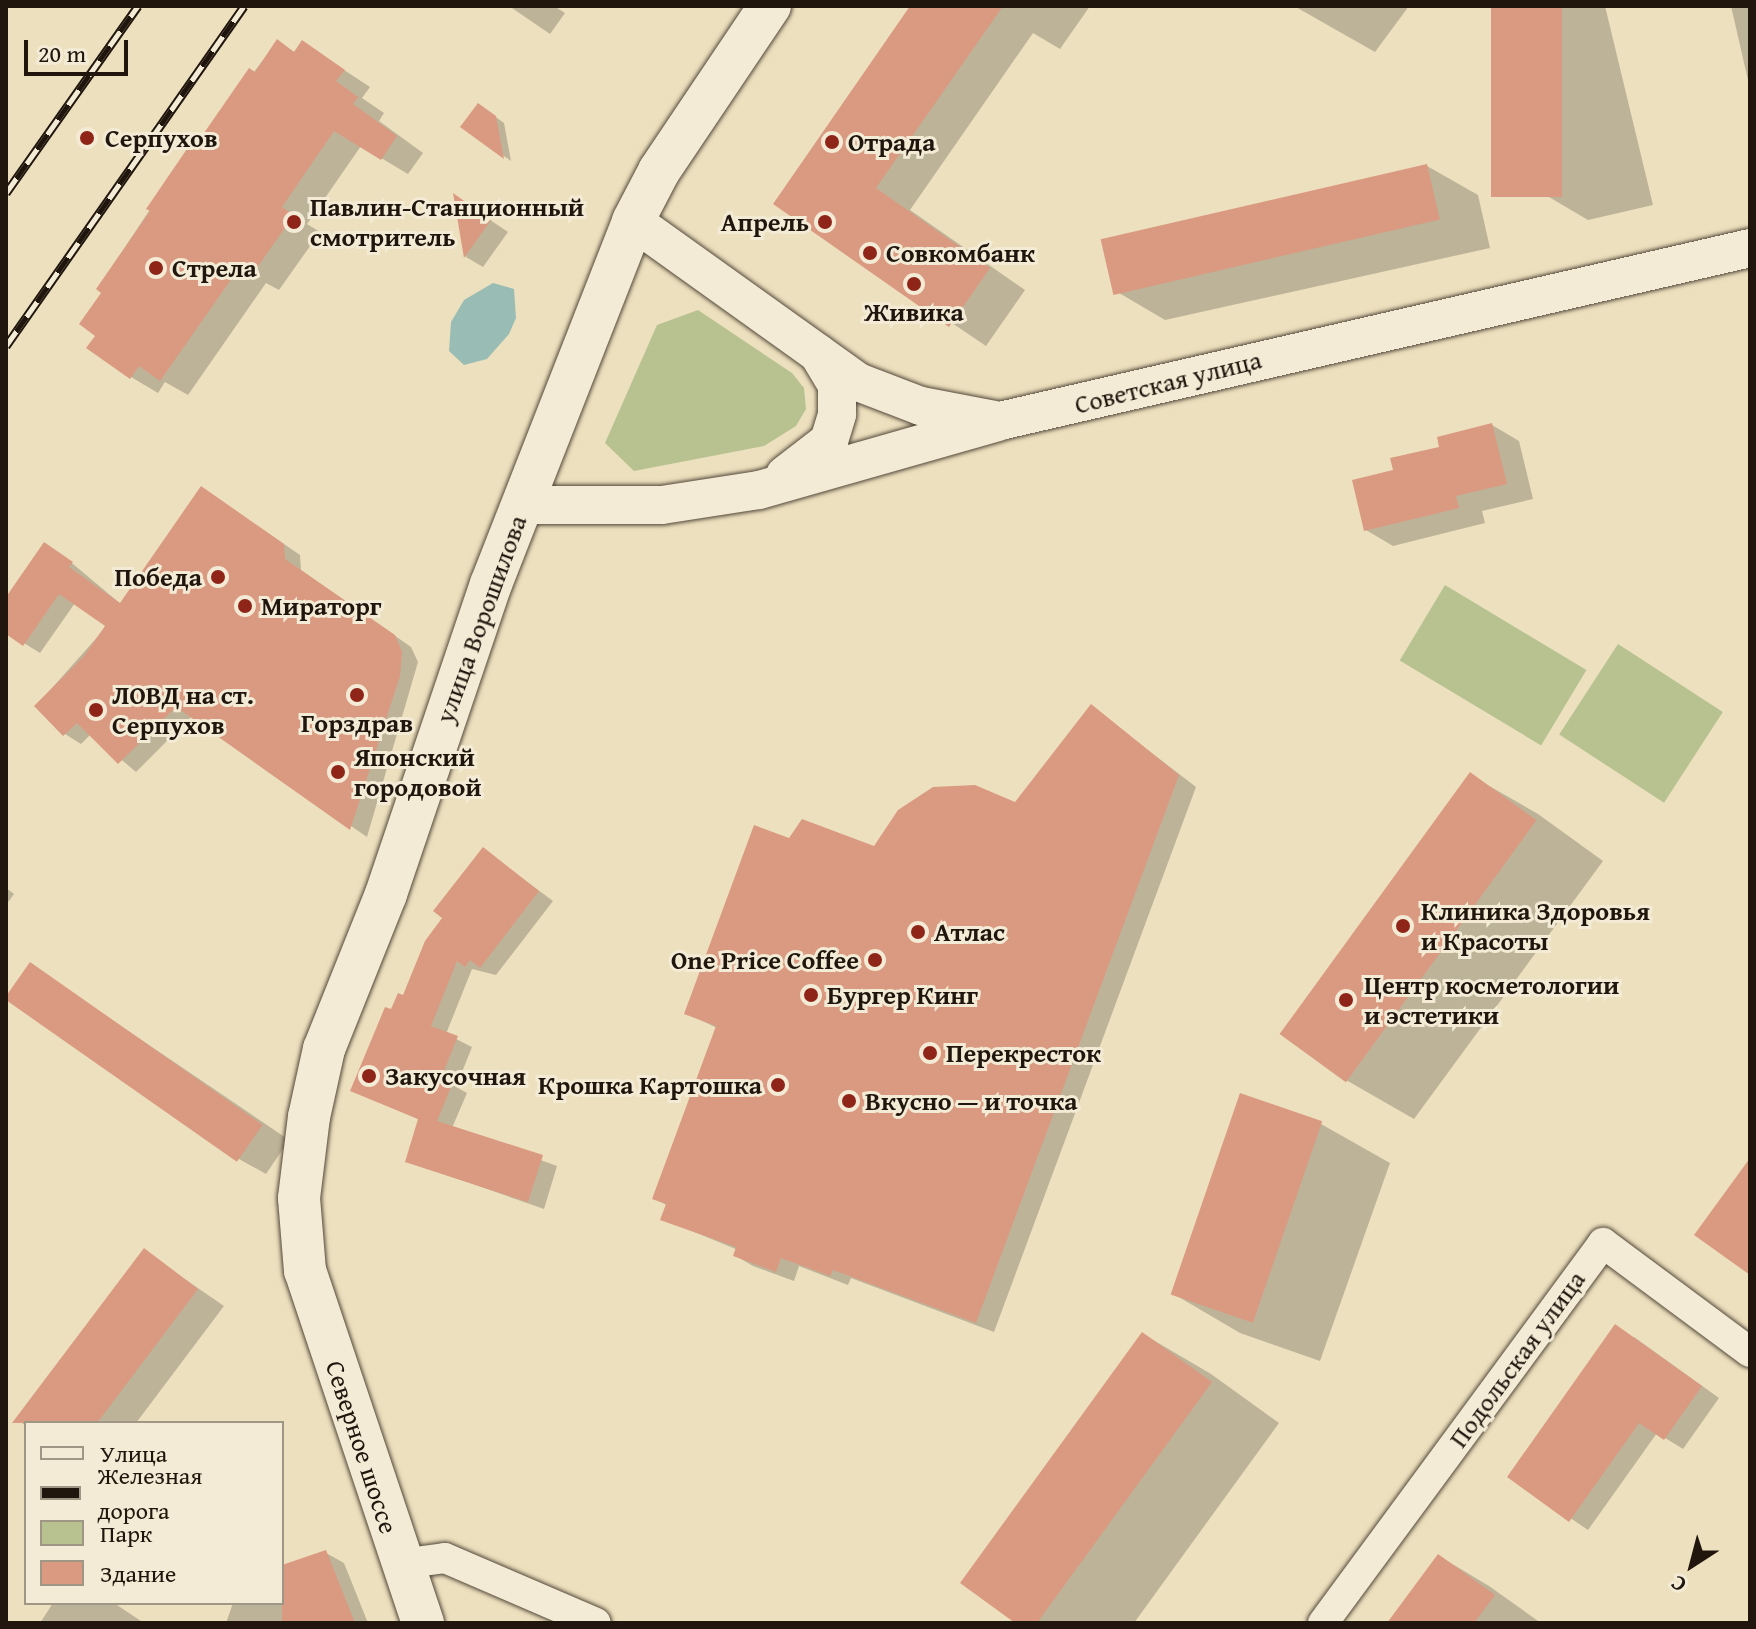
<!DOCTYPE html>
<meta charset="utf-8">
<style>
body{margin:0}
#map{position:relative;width:1756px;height:1629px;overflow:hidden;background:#ede0be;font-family:"Gentium Book Plus",serif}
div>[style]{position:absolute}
.green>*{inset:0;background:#b8c291;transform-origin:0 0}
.water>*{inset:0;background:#99bdb4}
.shadow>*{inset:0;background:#0003}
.building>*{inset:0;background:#da9a81;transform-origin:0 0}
.roads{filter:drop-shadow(0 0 2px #53483a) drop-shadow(0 0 2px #53483a)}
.minor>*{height:30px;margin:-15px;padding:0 15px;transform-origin:15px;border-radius:15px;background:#f3ebd5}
.tertiary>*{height:38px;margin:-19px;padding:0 19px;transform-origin:19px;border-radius:19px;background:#f3ebd5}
.secondary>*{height:42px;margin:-21px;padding:0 21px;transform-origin:21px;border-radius:21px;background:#f3ebd5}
.rail>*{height:9px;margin-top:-4.5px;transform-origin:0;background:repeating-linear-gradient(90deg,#f3ebd5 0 18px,#20160e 0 36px);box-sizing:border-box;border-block:2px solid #20160e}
.dots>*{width:22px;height:22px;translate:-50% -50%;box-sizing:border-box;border:4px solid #f3ebd5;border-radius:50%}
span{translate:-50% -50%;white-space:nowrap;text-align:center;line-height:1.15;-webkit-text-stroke:6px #f3ebd5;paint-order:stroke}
.poi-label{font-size:26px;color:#20160e;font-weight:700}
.left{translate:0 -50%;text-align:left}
.right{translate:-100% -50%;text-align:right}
.street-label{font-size:26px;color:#20160e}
.frame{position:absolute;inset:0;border:8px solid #20160e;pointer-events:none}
.legend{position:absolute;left:24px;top:1421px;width:260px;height:184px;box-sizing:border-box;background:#f3ebd5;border:2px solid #9f9685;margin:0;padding:10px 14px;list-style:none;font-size:24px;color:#20160e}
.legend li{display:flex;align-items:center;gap:16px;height:40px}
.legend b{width:40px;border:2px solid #9f9685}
.north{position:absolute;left:1652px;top:1525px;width:80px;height:80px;-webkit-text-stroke:6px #f3ebd5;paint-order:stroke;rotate:216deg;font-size:22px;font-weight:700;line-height:32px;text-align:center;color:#20160e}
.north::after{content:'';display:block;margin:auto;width:28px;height:36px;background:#20160e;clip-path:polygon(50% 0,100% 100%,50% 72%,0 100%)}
.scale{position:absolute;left:24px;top:40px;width:104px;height:36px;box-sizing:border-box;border:4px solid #20160e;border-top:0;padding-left:10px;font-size:24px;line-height:28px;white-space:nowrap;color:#20160e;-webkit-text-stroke:6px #f3ebd5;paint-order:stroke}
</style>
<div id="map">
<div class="green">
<i style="clip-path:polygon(698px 310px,792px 373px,804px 388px,806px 409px,796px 426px,764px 446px,634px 471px,605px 443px,657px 325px)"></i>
<i style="left:1445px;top:585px;width:165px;height:88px;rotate:31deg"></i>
<i style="left:1618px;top:644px;width:125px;height:108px;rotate:33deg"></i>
</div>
<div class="water">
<i style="clip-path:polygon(493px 283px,514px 289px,516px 318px,509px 334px,487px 359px,464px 365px,449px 351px,451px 322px,464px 300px)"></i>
</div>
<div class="shadow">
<i style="clip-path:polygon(509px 6px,554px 6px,565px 13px,550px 34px)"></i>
<i style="clip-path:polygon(913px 6px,1090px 6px,1060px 49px,1033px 33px,910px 210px,1025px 290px,986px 346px,776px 204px)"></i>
<i style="clip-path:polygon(1294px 6px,1409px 6px,1375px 52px)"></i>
<i style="clip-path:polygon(1493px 6px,1605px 6px,1653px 205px,1588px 220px,1537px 190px)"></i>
<i style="clip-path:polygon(1731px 6px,1750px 6px,1750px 89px)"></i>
<i style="clip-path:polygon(277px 42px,296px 53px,303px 43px,370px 87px,362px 98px,384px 113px,379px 121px,423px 153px,408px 174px,361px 146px,307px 224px,320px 232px,279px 290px,266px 283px,188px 395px,165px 382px,158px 393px,131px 377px,98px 335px,104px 292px,98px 288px,192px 146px,196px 148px)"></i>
<i style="clip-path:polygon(486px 110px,504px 123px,511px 161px,463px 127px)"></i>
<i style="clip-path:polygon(1427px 166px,1478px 195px,1490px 248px,1165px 320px,1114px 290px)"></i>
<i style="clip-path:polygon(456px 197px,508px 232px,483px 267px,466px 257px)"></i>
<i style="clip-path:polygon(1492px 425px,1519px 441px,1533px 499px,1482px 511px,1485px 523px,1393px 546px,1366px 530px,1396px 471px)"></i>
<i style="clip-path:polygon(202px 488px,300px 555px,301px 570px,411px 647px,418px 662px,367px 837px,192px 716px,136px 772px,91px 734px,81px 744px,65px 734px,36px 706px,108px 625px,75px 603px,40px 653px,6px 632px,6px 600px,61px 554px,122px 605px)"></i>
<i style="clip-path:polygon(1092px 707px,1196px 787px,994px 1332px,851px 1278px,848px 1285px,799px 1266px,794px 1281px,753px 1266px,736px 1256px,738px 1250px,663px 1219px,668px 1206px,654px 1198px,717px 1028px,686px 1013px,790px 840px,875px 849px,1016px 805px)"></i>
<i style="clip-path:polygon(1470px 775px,1538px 814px,1603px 861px,1414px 1119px,1346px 1080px)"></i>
<i style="clip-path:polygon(484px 850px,553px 901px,496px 975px,472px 969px,446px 1034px,472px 1047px,456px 1087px,467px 1093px,452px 1128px,557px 1166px,544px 1209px,407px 1161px,420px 1120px,353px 1090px)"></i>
<i style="clip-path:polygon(6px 888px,14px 894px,6px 905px)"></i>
<i style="clip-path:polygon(31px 965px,289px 1140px,266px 1174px,239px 1159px)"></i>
<i style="clip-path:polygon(1321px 1124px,1390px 1163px,1320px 1361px,1240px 1333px,1172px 1293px)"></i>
<i style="clip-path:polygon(144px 1251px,224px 1306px,136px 1423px,26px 1426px,17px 1419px)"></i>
<i style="clip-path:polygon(1143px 1334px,1211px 1374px,1279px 1423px,1134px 1623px,1019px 1623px)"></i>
<i style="clip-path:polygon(1634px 1337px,1719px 1398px,1683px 1449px,1657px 1433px,1588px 1530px,1510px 1477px)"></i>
<i style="clip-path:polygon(326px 1553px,344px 1563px,368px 1623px,226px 1623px,233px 1603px,282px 1603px,282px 1567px)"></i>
<i style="clip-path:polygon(1439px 1556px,1489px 1586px,1541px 1623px,1390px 1623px)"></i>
<i style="clip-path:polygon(53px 1603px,114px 1603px,144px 1623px,40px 1623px)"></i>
</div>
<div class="building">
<i style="clip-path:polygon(910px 6px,1003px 6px,876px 188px,990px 268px,949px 327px,773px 204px)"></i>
<i style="left:1491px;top:6px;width:71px;height:191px"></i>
<i style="clip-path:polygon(277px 39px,294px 52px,302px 40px,345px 70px,336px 81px,358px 97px,353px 104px,397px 136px,381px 160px,334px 131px,282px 207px,294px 215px,251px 276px,239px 268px,160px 381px,139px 366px,130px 379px,86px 348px,95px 336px,79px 324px,101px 293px,96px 289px,150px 211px,146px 209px,191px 143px,195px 146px,249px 68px,255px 72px)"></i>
<i style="clip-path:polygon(478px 103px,496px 116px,504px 159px,460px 127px)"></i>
<i style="left:1427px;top:164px;width:57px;height:335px;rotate:77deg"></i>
<i style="clip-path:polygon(453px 193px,491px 220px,464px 258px)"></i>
<i style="clip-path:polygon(1492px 423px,1507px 484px,1456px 496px,1459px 508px,1364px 531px,1352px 480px,1393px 470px,1390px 458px,1439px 447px,1437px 437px)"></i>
<i style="clip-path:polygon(201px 486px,284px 544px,285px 559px,395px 635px,402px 652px,400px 676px,350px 830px,176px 707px,118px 764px,77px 723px,63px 736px,34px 706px,84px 656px,105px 626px,59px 594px,23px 646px,6px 634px,6px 597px,44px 542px,73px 562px,69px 567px,120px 603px)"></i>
<i style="clip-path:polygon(1091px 704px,1179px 775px,976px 1323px,833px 1270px,830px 1276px,781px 1258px,776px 1272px,733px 1256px,736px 1247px,660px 1220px,666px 1204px,652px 1199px,716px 1026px,684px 1014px,754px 825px,789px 838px,802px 819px,874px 846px,898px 810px,933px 787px,975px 785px,1015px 802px)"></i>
<i style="left:1470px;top:772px;width:82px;height:324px;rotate:36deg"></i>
<i style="clip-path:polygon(483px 847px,539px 891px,480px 968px,470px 960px,465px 967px,457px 961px,431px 1026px,458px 1036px,441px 1078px,453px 1082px,437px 1121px,543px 1155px,528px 1202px,405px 1162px,418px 1119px,350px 1091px,385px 1007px,391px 1009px,398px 993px,403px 995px,425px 941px,442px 918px,433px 911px)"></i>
<i style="left:30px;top:962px;width:284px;height:45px;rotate:35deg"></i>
<i style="left:1240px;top:1093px;width:87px;height:213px;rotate:19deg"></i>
<i style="clip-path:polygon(1750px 1158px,1750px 1275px,1694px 1235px)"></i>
<i style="clip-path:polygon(144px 1248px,198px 1289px,97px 1423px,12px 1423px)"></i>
<i style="clip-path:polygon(1615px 1324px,1702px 1386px,1664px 1440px,1639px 1423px,1569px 1522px,1507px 1477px)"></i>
<i style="clip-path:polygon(1142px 1332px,1212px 1382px,1037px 1623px,1015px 1623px,960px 1583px)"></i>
<i style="clip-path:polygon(326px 1550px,355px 1623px,282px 1623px,282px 1565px)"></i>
<i style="clip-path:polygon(1438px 1554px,1495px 1595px,1474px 1623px,1387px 1623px)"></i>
</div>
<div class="roads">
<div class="minor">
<i style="left:400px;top:1564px;width:45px;rotate:-7.6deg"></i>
<i style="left:445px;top:1558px;width:164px;rotate:23.3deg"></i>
<i style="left:1323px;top:1623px;width:472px;rotate:-53.6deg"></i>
<i style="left:1603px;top:1243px;width:183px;rotate:36.6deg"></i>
</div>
<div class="tertiary">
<i style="left:633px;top:221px;width:277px;rotate:35.6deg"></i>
<i style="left:858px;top:382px;width:67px;rotate:20.9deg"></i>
<i style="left:921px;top:406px;width:80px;rotate:10.8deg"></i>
<i style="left:1000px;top:421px;width:770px;rotate:-12.99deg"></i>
<i style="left:785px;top:475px;width:56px;rotate:-37.7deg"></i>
<i style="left:829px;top:441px;width:28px;rotate:-73deg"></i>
<i style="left:837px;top:414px;width:29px;rotate:-90deg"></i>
<i style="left:837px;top:385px;width:37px;rotate:-121deg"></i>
<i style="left:521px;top:505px;width:141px"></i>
<i style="left:662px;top:505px;width:98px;rotate:-8.8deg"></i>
<i style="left:759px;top:490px;width:248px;rotate:-15.9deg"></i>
</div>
<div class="secondary">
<i style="left:423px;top:1623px;width:371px;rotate:-108.5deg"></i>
<i style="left:305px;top:1271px;width:73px;rotate:-94.7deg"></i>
<i style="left:299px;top:1198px;width:82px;rotate:-83deg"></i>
<i style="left:309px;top:1117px;width:70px;rotate:-77.6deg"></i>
<i style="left:324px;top:1049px;width:167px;rotate:-68.2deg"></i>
<i style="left:386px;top:894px;width:327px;rotate:-71.3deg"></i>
<i style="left:491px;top:584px;width:390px;rotate:-68.6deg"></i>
<i style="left:633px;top:221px;width:56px;rotate:-62.5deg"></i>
<i style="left:659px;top:171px;width:199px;rotate:-56.1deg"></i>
</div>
</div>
<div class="rail">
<i style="left:6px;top:193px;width:229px;rotate:-54.8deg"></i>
<i style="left:6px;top:346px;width:415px;rotate:-55deg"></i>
</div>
<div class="dots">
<i style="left:87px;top:138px;background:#8f2418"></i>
<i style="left:832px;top:142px;background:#8f2418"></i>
<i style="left:294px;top:222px;background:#8f2418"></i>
<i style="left:825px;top:222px;background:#8f2418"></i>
<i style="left:870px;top:253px;background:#8f2418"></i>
<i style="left:156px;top:268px;background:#8f2418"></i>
<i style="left:914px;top:284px;background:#8f2418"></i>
<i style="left:218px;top:577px;background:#8f2418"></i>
<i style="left:245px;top:606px;background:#8f2418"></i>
<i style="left:357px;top:695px;background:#8f2418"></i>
<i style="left:96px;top:710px;background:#8f2418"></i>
<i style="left:338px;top:772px;background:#8f2418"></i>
<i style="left:1403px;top:926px;background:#8f2418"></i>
<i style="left:918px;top:932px;background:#8f2418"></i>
<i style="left:875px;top:960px;background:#8f2418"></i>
<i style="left:811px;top:995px;background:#8f2418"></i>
<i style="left:1346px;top:1000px;background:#8f2418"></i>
<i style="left:930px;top:1053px;background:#8f2418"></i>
<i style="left:369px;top:1076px;background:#8f2418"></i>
<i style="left:778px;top:1085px;background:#8f2418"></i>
<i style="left:849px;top:1101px;background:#8f2418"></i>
</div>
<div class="poi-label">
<span class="left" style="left:105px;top:138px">Серпухов</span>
<span class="left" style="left:848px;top:142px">Отрада</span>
<span class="left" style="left:310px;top:222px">Павлин-Станционный<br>смотритель</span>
<span class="right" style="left:809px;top:222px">Апрель</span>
<span class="left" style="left:886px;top:253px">Совкомбанк</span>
<span class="left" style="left:172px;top:268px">Стрела</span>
<span style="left:914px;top:312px">Живика</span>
<span class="right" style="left:202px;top:577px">Победа</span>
<span class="left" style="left:261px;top:606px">Мираторг</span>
<span class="left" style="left:112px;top:710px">ЛОВД на ст.<br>Серпухов</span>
<span style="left:357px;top:723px">Горздрав</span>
<span class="left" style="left:354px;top:772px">Японский<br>городовой</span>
<span class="left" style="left:1421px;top:926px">Клиника Здоровья<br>и Красоты</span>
<span class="left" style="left:934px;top:932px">Атлас</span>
<span class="right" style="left:859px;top:960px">One Price Coffee</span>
<span class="left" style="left:1364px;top:1000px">Центр косметологии<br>и эстетики</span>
<span class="left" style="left:827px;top:995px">Бургер Кинг</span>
<span class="left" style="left:946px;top:1053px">Перекресток</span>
<span class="left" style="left:385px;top:1076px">Закусочная</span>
<span class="right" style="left:762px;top:1085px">Крошка Картошка</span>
<span class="left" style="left:865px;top:1101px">Вкусно — и точка</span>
</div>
<div class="street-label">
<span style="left:1168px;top:382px;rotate:-14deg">Советская улица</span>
<span style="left:481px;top:619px;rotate:-70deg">улица Ворошилова</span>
<span style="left:1517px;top:1359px;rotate:-54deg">Подольская улица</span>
<span style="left:362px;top:1447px;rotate:72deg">Северное шоссе</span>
</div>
<div class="frame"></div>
<ul class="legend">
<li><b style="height:10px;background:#f3ebd5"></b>Улица</li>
<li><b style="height:10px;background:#20160e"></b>Железная дорога</li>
<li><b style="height:22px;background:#b8c291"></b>Парк</li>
<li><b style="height:22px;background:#da9a81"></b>Здание</li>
</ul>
<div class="north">С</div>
<div class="scale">20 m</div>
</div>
